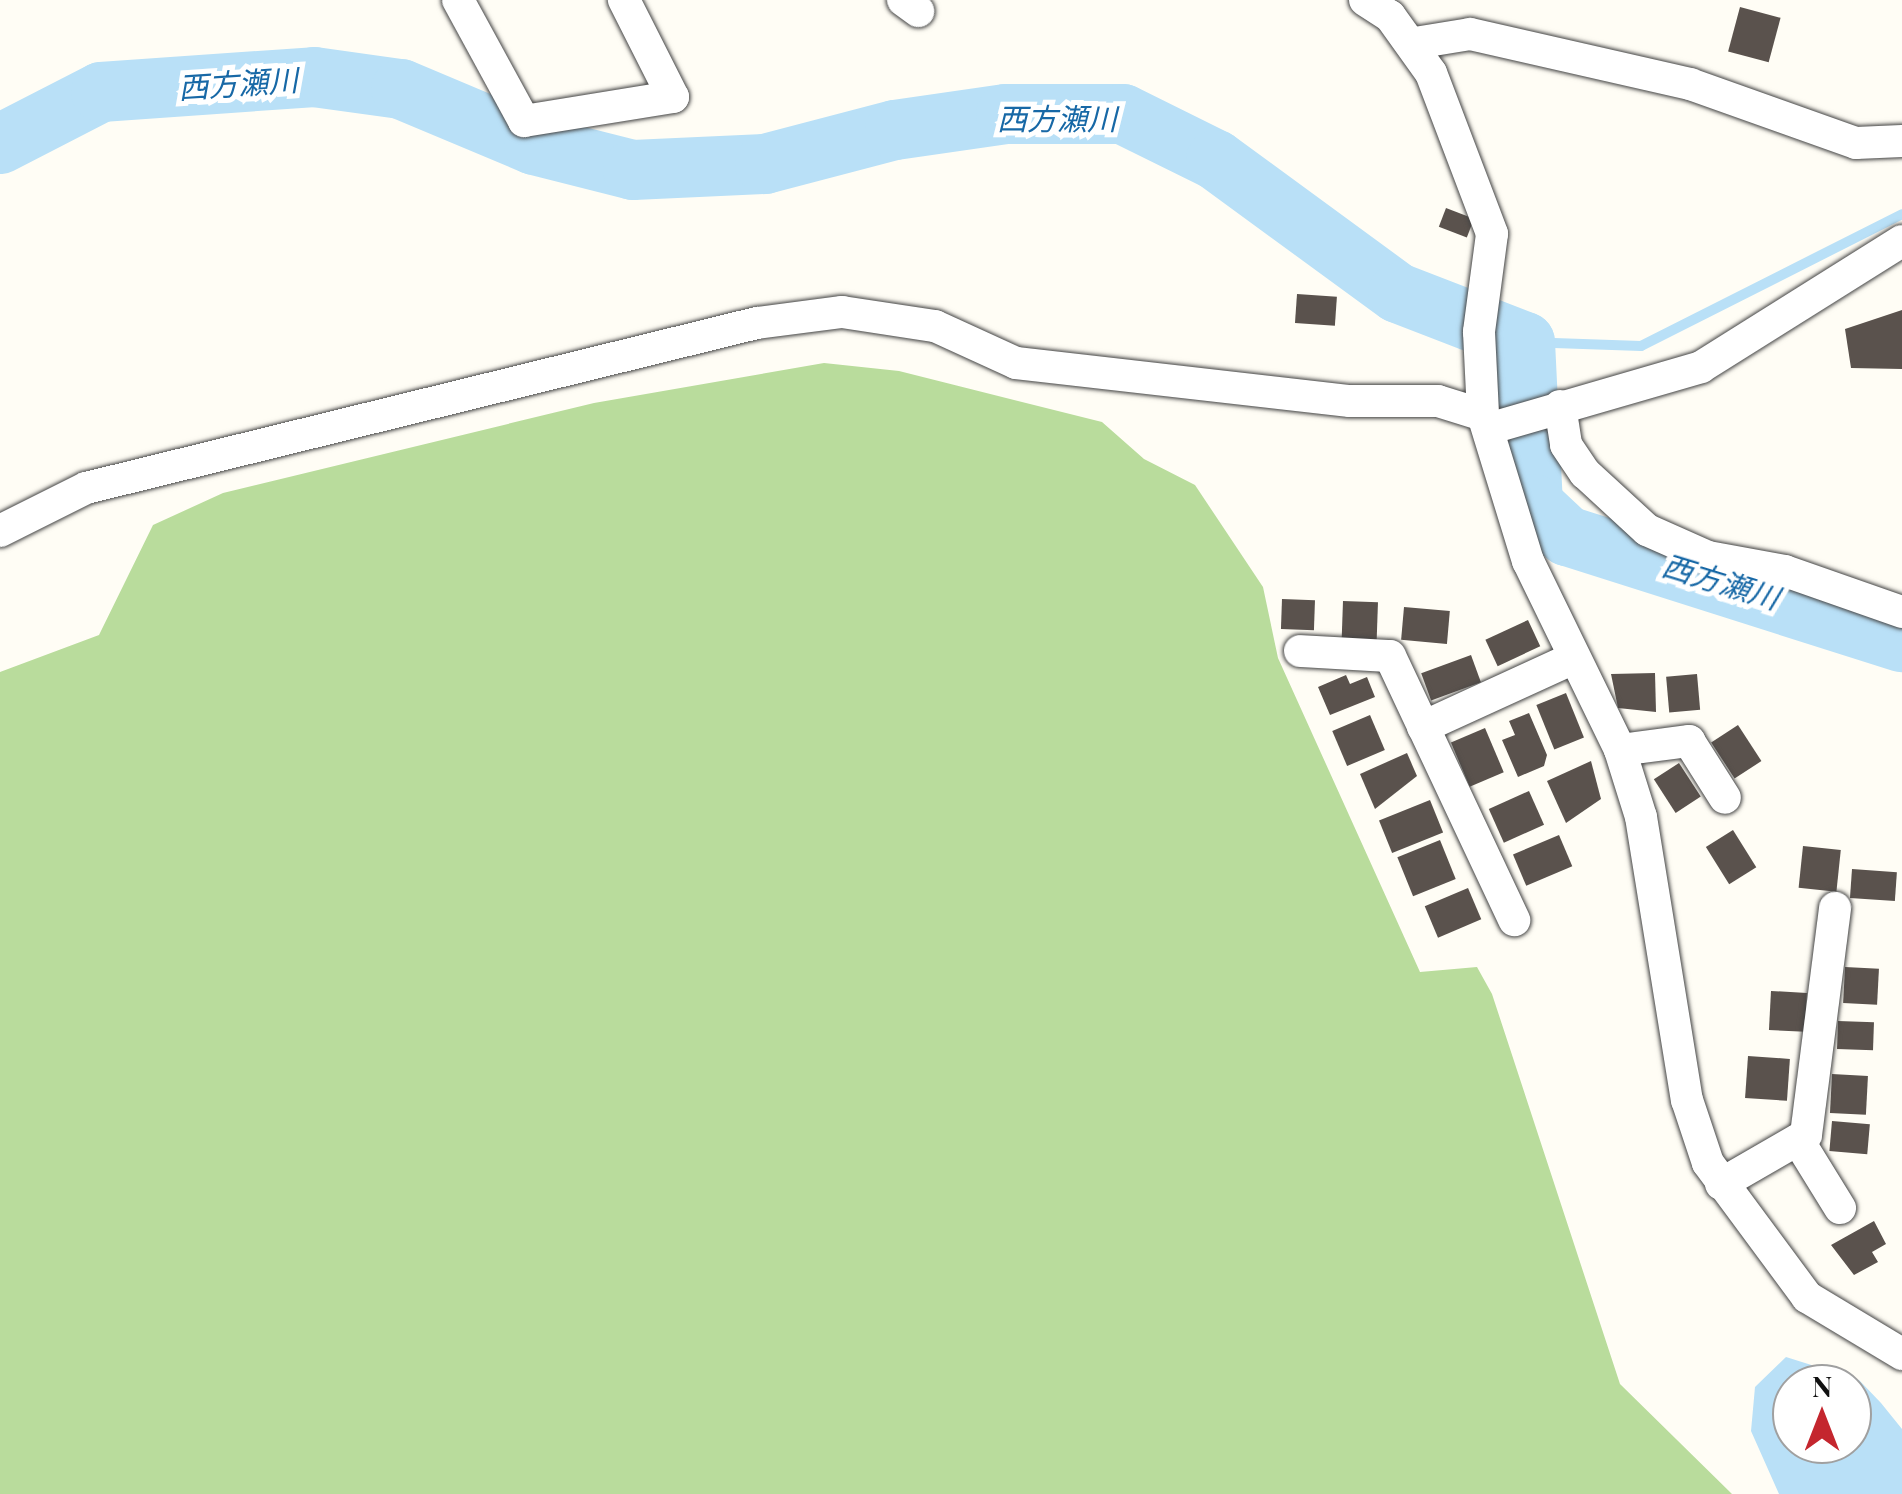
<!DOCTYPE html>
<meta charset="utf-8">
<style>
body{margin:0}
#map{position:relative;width:1902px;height:1494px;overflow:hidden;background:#fffdf5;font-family:"Playfair Display","Noto Sans JP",serif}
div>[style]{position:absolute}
.forest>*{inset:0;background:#b9dc9c}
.water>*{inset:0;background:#b9e0f7}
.stream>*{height:10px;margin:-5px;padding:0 5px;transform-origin:5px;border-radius:5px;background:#b9e0f7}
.river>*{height:60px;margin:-30px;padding:0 30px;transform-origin:30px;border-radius:30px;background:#b9e0f7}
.building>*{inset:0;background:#5a524d;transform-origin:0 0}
.roads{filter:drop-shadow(0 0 2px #444) drop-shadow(0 0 2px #444)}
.minor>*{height:32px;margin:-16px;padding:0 16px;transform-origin:16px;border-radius:16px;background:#fff}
span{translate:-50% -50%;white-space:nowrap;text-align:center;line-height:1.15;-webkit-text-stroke:10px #fff;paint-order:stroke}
.water-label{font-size:30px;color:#1768a6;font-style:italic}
.north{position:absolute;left:1772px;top:1364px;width:100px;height:100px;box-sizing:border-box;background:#fff;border:2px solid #a0a0a0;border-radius:50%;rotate:0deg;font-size:28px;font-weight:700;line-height:40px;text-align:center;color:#111}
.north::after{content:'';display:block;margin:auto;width:35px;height:45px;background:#c4262e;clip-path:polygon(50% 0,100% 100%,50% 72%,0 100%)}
</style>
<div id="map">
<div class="forest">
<i style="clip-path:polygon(824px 363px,899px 371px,1102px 422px,1144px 459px,1195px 485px,1263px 587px,1278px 658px,1420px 972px,1477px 967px,1492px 994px,1620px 1384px,1732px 1494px,0 1494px,0 672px,99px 635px,153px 525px,223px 493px,594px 403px)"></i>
</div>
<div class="water">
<i style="clip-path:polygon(evenodd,1786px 1357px,1859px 1380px,1881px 1403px,1902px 1429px,1902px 1494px,1779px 1494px,1751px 1431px,1755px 1387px,1786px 1357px,1792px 1384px,1852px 1384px,1852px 1444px,1792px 1444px,1792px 1384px)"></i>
</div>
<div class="stream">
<i style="left:1525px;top:342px;width:116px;rotate:2deg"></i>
<i style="left:1641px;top:346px;width:292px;rotate:-26.8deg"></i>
</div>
<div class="river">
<i style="left:0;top:144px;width:114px;rotate:-27.2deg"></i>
<i style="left:101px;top:92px;width:214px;rotate:-4deg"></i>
<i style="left:314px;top:77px;width:88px;rotate:7.9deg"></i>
<i style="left:401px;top:89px;width:144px;rotate:22.8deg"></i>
<i style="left:534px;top:145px;width:102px;rotate:14.2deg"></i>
<i style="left:633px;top:170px;width:132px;rotate:-2.6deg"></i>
<i style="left:765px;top:164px;width:134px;rotate:-14.7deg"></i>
<i style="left:895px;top:130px;width:112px;rotate:-8.2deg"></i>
<i style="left:1006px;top:114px;width:117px"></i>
<i style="left:1123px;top:114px;width:104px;rotate:26.3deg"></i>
<i style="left:1216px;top:160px;width:225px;rotate:36.2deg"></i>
<i style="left:1398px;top:293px;width:136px;rotate:21.1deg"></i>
<i style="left:1525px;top:342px;width:162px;rotate:87.2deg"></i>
<i style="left:1533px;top:504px;width:47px;rotate:43.3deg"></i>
<i style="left:1567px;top:536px;width:351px;rotate:17.6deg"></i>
</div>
<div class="building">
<i style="left:1740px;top:7px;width:42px;height:46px;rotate:15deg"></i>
<i style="left:1446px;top:208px;width:30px;height:20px;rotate:21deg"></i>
<i style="left:1297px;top:294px;width:40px;height:29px;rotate:4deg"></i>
<i style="clip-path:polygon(1902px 310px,1902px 369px,1851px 368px,1845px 329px)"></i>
<i style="left:1282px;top:599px;width:33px;height:30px;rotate:2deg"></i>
<i style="left:1343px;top:601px;width:35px;height:38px;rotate:2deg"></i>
<i style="left:1404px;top:607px;width:46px;height:33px;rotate:5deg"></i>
<i style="left:1528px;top:620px;width:29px;height:47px;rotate:65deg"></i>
<i style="left:1471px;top:655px;width:29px;height:53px;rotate:70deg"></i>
<i style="clip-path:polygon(1655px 673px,1656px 712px,1618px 708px,1611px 674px)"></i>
<i style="left:1697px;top:674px;width:36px;height:31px;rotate:85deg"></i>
<i style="clip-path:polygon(1346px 675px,1350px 684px,1367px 677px,1375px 697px,1330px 715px,1318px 687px)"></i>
<i style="left:1566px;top:693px;width:48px;height:32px;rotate:68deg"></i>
<i style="clip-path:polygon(1529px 713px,1547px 755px,1544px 766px,1518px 777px,1502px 740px,1515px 735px,1509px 721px)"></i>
<i style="left:1370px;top:715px;width:38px;height:41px;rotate:67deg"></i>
<i style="left:1738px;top:725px;width:43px;height:32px;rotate:57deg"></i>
<i style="left:1485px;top:728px;width:48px;height:37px;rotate:67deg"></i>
<i style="clip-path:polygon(1407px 753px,1417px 776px,1375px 809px,1360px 774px)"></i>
<i style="clip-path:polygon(1591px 761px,1601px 799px,1566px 823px,1547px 781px)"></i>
<i style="left:1679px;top:763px;width:40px;height:30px;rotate:57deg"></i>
<i style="left:1529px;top:791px;width:37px;height:44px;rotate:66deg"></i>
<i style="left:1430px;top:800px;width:35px;height:55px;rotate:68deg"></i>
<i style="left:1733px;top:830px;width:44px;height:32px;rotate:58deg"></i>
<i style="left:1559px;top:835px;width:34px;height:50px;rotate:67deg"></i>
<i style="left:1440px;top:840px;width:42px;height:46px;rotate:68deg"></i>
<i style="left:1803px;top:846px;width:38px;height:42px;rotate:6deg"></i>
<i style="left:1852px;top:869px;width:45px;height:29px;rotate:4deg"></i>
<i style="left:1468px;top:888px;width:34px;height:47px;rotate:67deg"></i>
<i style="left:1845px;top:967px;width:34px;height:36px;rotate:3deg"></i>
<i style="left:1771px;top:991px;width:36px;height:39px;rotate:3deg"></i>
<i style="left:1838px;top:1021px;width:36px;height:28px;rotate:2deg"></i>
<i style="left:1748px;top:1056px;width:42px;height:42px;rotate:4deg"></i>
<i style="left:1832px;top:1074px;width:36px;height:39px;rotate:3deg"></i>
<i style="left:1832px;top:1121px;width:38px;height:30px;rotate:5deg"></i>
<i style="clip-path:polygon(1874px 1221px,1886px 1244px,1872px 1252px,1878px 1262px,1854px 1275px,1831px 1245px)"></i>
</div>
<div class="roads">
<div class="minor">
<i style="left:458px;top:0;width:138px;rotate:61.4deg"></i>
<i style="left:524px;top:121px;width:151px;rotate:-9.2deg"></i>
<i style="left:673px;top:97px;width:109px;rotate:-116.8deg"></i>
<i style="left:903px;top:0;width:19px;rotate:36deg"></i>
<i style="left:1365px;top:0;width:30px;rotate:33deg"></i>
<i style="left:1390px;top:16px;width:70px;rotate:54.3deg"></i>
<i style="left:1431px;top:73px;width:172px;rotate:69.2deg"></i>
<i style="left:1492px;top:234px;width:99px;rotate:97.6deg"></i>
<i style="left:1479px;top:332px;width:83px;rotate:87.2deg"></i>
<i style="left:1483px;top:415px;width:153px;rotate:72.9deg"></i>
<i style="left:1528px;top:561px;width:210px;rotate:64deg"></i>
<i style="left:1620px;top:750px;width:70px;rotate:72.6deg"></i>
<i style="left:1641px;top:817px;width:287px;rotate:80.8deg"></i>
<i style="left:1687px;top:1100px;width:66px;rotate:71.6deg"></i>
<i style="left:1708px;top:1163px;width:167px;rotate:53.5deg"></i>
<i style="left:1807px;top:1297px;width:111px;rotate:31deg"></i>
<i style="left:1415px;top:43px;width:56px;rotate:-9.3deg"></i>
<i style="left:1470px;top:34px;width:226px;rotate:12.8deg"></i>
<i style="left:1690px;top:84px;width:176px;rotate:19.6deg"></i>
<i style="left:1856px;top:143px;width:46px;rotate:-2.5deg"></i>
<i style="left:1560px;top:406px;width:39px;rotate:81deg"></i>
<i style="left:1566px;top:445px;width:34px;rotate:56deg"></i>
<i style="left:1585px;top:473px;width:84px;rotate:42.6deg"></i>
<i style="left:1647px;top:530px;width:67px;rotate:23.9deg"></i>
<i style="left:1708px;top:557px;width:78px;rotate:10.3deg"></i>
<i style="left:1785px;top:571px;width:124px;rotate:19.3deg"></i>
<i style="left:1488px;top:429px;width:222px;rotate:-16.2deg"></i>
<i style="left:1701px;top:367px;width:237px;rotate:-32.1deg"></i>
<i style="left:0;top:531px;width:96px;rotate:-26.6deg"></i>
<i style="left:86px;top:488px;width:691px;rotate:-13.82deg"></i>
<i style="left:757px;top:323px;width:86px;rotate:-7.4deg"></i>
<i style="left:842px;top:312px;width:94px;rotate:8.6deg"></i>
<i style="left:935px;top:326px;width:89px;rotate:24.6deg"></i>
<i style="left:1016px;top:363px;width:336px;rotate:6.5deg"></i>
<i style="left:1350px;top:401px;width:88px"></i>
<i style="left:1438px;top:401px;width:47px;rotate:17.3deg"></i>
<i style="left:1300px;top:651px;width:90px;rotate:3.2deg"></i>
<i style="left:1390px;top:656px;width:292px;rotate:64.8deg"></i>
<i style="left:1423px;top:727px;width:166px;rotate:-24.6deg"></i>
<i style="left:1620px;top:750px;width:70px;rotate:-7.4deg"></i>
<i style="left:1689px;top:741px;width:67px;rotate:57.7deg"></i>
<i style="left:1798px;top:1140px;width:80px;rotate:58.3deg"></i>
<i style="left:1721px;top:1184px;width:98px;rotate:-30deg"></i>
<i style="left:1806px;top:1135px;width:229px;rotate:-82.7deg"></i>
</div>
</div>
<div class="water-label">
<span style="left:238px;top:83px;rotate:-4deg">西方瀬川</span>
<span style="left:1057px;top:118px">西方瀬川</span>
<span style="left:1721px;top:581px;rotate:17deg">西方瀬川</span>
</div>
<div class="north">N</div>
</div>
